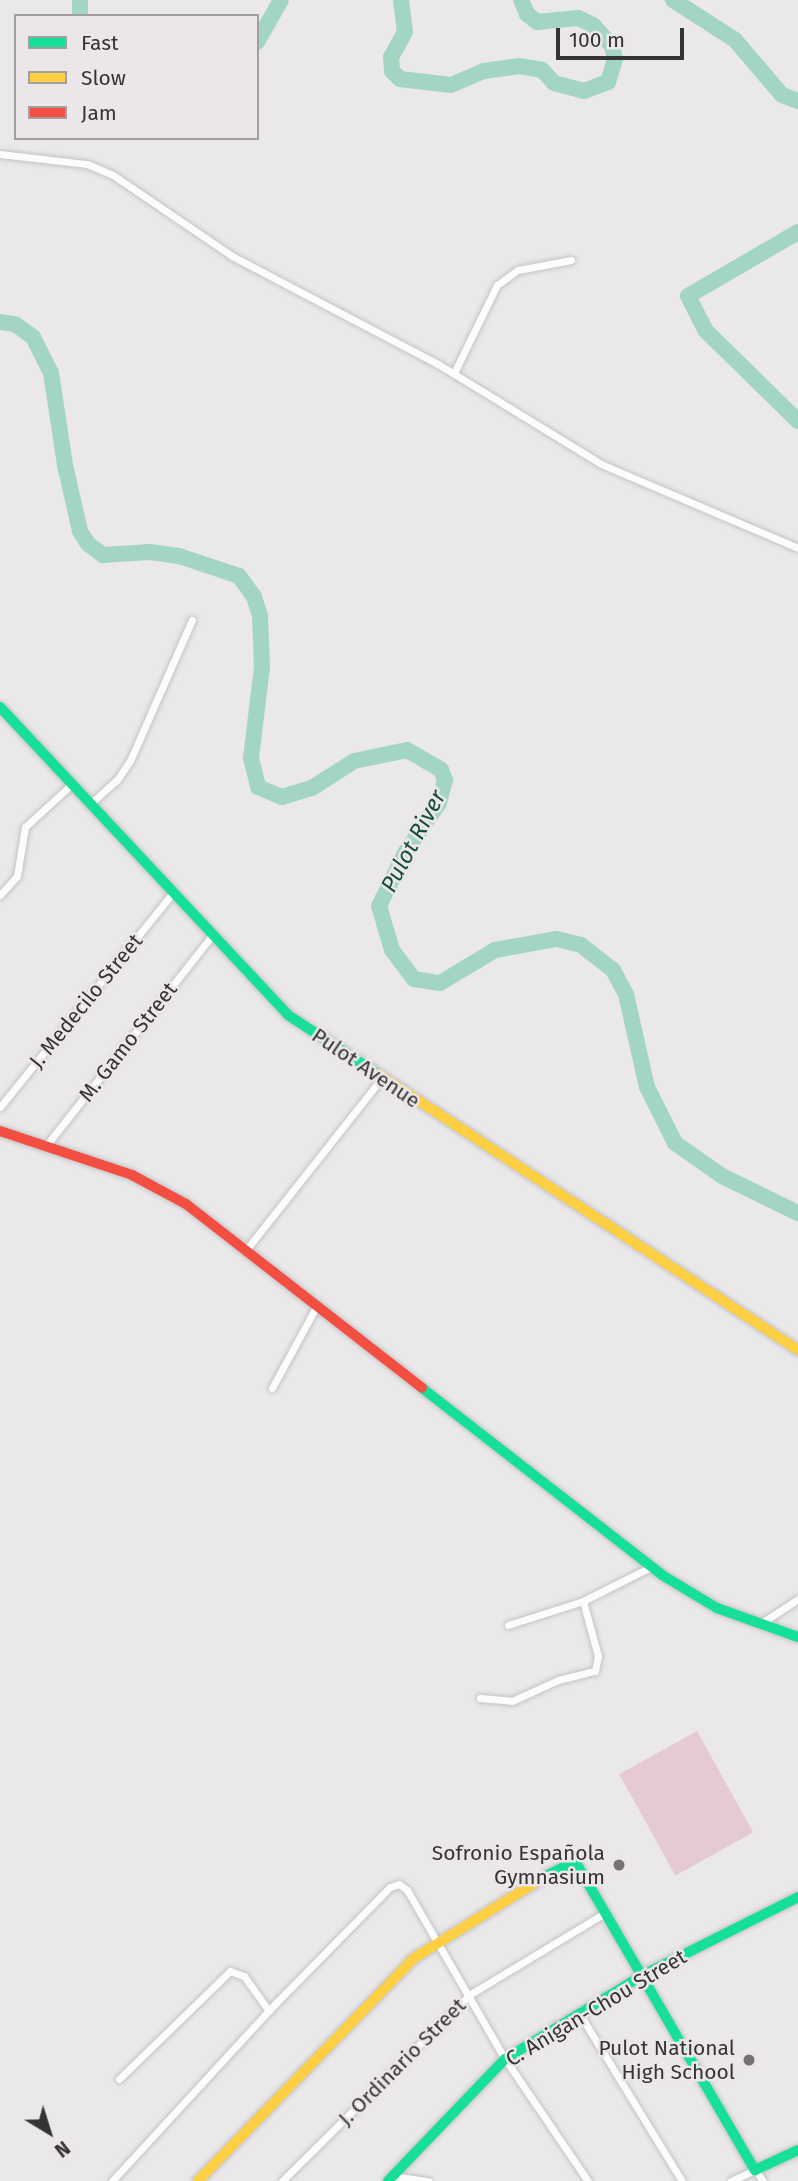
<!DOCTYPE html>
<meta charset="utf-8">
<style>
body{margin:0}
#map{position:relative;width:798px;height:2181px;overflow:hidden;background:#eae8e9;font-family:"Fira Sans",sans-serif}
div>[style]{position:absolute}
.green>*{inset:0;background:#e5cad1;transform-origin:0 0}
.river>*{height:16px;margin:-8px;padding:0 8px;transform-origin:8px;border-radius:8px;background:#a3d6c2}
.roads{filter:drop-shadow(0 0 2px #c5c3c4) drop-shadow(0 0 2px #c5c3c4)}
.street>*{height:7px;margin:-3.5px;padding:0 3.5px;transform-origin:3.5px;border-radius:3.5px;background:#fcfcfc}
.fast>*{height:10px;margin:-5px;padding:0 5px;transform-origin:5px;border-radius:5px;background:#16e098}
.slow>*{height:10px;margin:-5px;padding:0 5px;transform-origin:5px;border-radius:5px;background:#ffcf43}
.jam>*{height:10px;margin:-5px;padding:0 5px;transform-origin:5px;border-radius:5px;background:#f24e42}
.dots>*{width:19px;height:19px;translate:-50% -50%;box-sizing:border-box;border:4px solid #ebe7e8;border-radius:50%}
span{translate:-50% -50%;white-space:nowrap;text-align:center;line-height:1.15;-webkit-text-stroke:5px #ebe7e8;paint-order:stroke}
.street-label{font-size:21px;color:#353333}
.poi-label{font-size:21px;color:#353333}
.right{translate:-100% -50%;text-align:right}
.water-label{font-size:23px;color:#134f3b;font-style:italic}
.legend{position:absolute;left:14px;top:14px;width:245px;height:126px;box-sizing:border-box;background:#ebe7e8;border:2px solid #a29fa0;margin:0;padding:9px 12px;list-style:none;font-size:21px;color:#353333}
.legend li{display:flex;align-items:center;gap:14px;height:35px}
.legend b{width:35px;border:2px solid #a29fa0}
.north{position:absolute;left:14px;top:2097px;width:70px;height:70px;-webkit-text-stroke:5px #ebe7e8;paint-order:stroke;rotate:142deg;font-size:19px;font-weight:700;line-height:28px;text-align:center;color:#353333}
.north::after{content:'';display:block;margin:auto;width:24px;height:32px;background:#353333;clip-path:polygon(50% 0,100% 100%,50% 72%,0 100%)}
.scale{position:absolute;left:556px;top:28px;width:128px;height:32px;box-sizing:border-box;border:4px solid #353333;border-top:0;padding-left:9px;font-size:21px;line-height:24px;white-space:nowrap;color:#353333;-webkit-text-stroke:5px #ebe7e8;paint-order:stroke}
</style>
<div id="map">
<div class="green">
<i style="left:697px;top:1731px;width:116px;height:89px;rotate:61deg"></i>
</div>
<div class="river">
<i style="left:80px;top:0;width:16px;rotate:90deg"></i>
<i style="left:401px;top:0;width:32px;rotate:83deg"></i>
<i style="left:405px;top:32px;width:29px;rotate:119deg"></i>
<i style="left:391px;top:57px;width:14px;rotate:86deg"></i>
<i style="left:392px;top:71px;width:11px;rotate:45deg"></i>
<i style="left:400px;top:79px;width:51px;rotate:6.7deg"></i>
<i style="left:451px;top:85px;width:36px;rotate:-23deg"></i>
<i style="left:484px;top:71px;width:34px;rotate:-8deg"></i>
<i style="left:518px;top:66px;width:24px;rotate:9deg"></i>
<i style="left:542px;top:70px;width:18px;rotate:47deg"></i>
<i style="left:554px;top:83px;width:31px;rotate:15deg"></i>
<i style="left:584px;top:91px;width:26px;rotate:-21deg"></i>
<i style="left:608px;top:82px;width:24px;rotate:-73deg"></i>
<i style="left:615px;top:59px;width:13px;rotate:-103deg"></i>
<i style="left:612px;top:46px;width:28px;rotate:-132deg"></i>
<i style="left:593px;top:25px;width:17px;rotate:-155deg"></i>
<i style="left:578px;top:18px;width:41px;rotate:174.4deg"></i>
<i style="left:537px;top:22px;width:13px;rotate:-141deg"></i>
<i style="left:527px;top:14px;width:15px;rotate:-113deg"></i>
<i style="left:673px;top:0;width:74px;rotate:32.8deg"></i>
<i style="left:735px;top:40px;width:72px;rotate:49.5deg"></i>
<i style="left:782px;top:95px;width:17px;rotate:21deg"></i>
<i style="left:257px;top:42px;width:48px;rotate:-60.3deg"></i>
<i style="left:798px;top:232px;width:127px;rotate:149.8deg"></i>
<i style="left:688px;top:296px;width:38px;rotate:63deg"></i>
<i style="left:705px;top:330px;width:130px;rotate:44.4deg"></i>
<i style="left:0;top:322px;width:15px;rotate:8deg"></i>
<i style="left:15px;top:324px;width:22px;rotate:36deg"></i>
<i style="left:33px;top:337px;width:40px;rotate:63.4deg"></i>
<i style="left:51px;top:373px;width:93px;rotate:81.3deg"></i>
<i style="left:65px;top:465px;width:68px;rotate:77.2deg"></i>
<i style="left:80px;top:531px;width:15px;rotate:58deg"></i>
<i style="left:88px;top:544px;width:19px;rotate:36deg"></i>
<i style="left:103px;top:555px;width:47px;rotate:-3.7deg"></i>
<i style="left:150px;top:552px;width:29px;rotate:8deg"></i>
<i style="left:179px;top:556px;width:63px;rotate:18.4deg"></i>
<i style="left:239px;top:576px;width:26px;rotate:54deg"></i>
<i style="left:254px;top:597px;width:20px;rotate:72deg"></i>
<i style="left:260px;top:616px;width:51px;rotate:87.8deg"></i>
<i style="left:262px;top:667px;width:92px;rotate:96.9deg"></i>
<i style="left:251px;top:758px;width:30px;rotate:76deg"></i>
<i style="left:258px;top:787px;width:26px;rotate:23deg"></i>
<i style="left:282px;top:797px;width:31px;rotate:-17deg"></i>
<i style="left:312px;top:788px;width:50px;rotate:-32.7deg"></i>
<i style="left:354px;top:761px;width:54px;rotate:-11.7deg"></i>
<i style="left:407px;top:750px;width:39px;rotate:30deg"></i>
<i style="left:441px;top:770px;width:11px;rotate:68deg"></i>
<i style="left:445px;top:780px;width:24px;rotate:105deg"></i>
<i style="left:439px;top:803px;width:60px;rotate:124.2deg"></i>
<i style="left:405px;top:853px;width:59px;rotate:116.1deg"></i>
<i style="left:379px;top:906px;width:46px;rotate:73.5deg"></i>
<i style="left:392px;top:950px;width:36px;rotate:53deg"></i>
<i style="left:414px;top:979px;width:26px;rotate:9deg"></i>
<i style="left:440px;top:983px;width:64px;rotate:-31deg"></i>
<i style="left:495px;top:950px;width:63px;rotate:-10.1deg"></i>
<i style="left:557px;top:939px;width:25px;rotate:14deg"></i>
<i style="left:581px;top:945px;width:41px;rotate:38deg"></i>
<i style="left:613px;top:970px;width:27px;rotate:62deg"></i>
<i style="left:626px;top:994px;width:95px;rotate:77.3deg"></i>
<i style="left:647px;top:1087px;width:63px;rotate:63.4deg"></i>
<i style="left:675px;top:1143px;width:57px;rotate:35.1deg"></i>
<i style="left:722px;top:1176px;width:85px;rotate:26deg"></i>
</div>
<div class="roads">
<div class="street">
<i style="left:0;top:154px;width:88px;rotate:6.6deg"></i>
<i style="left:87px;top:164px;width:28px;rotate:23deg"></i>
<i style="left:113px;top:175px;width:144px;rotate:34.2deg"></i>
<i style="left:232px;top:256px;width:233px;rotate:27.7deg"></i>
<i style="left:438px;top:364px;width:191px;rotate:31.5deg"></i>
<i style="left:601px;top:464px;width:214px;rotate:23.1deg"></i>
<i style="left:454px;top:373px;width:98px;rotate:-64deg"></i>
<i style="left:497px;top:285px;width:26px;rotate:-36deg"></i>
<i style="left:518px;top:270px;width:54px;rotate:-10.7deg"></i>
<i style="left:90px;top:804px;width:36px;rotate:-42deg"></i>
<i style="left:117px;top:780px;width:23px;rotate:-56deg"></i>
<i style="left:130px;top:761px;width:154px;rotate:-66.3deg"></i>
<i style="left:0;top:895px;width:25px;rotate:-48deg"></i>
<i style="left:17px;top:876px;width:50px;rotate:-80.7deg"></i>
<i style="left:25px;top:827px;width:64px;rotate:-42.5deg"></i>
<i style="left:0;top:1107px;width:274px;rotate:-51.1deg"></i>
<i style="left:45px;top:1147px;width:268px;rotate:-51.7deg"></i>
<i style="left:246px;top:1250px;width:218px;rotate:-51.7deg"></i>
<i style="left:272px;top:1388px;width:92px;rotate:-61.5deg"></i>
<i style="left:760px;top:1624px;width:45px;rotate:-33.3deg"></i>
<i style="left:508px;top:1625px;width:79px;rotate:-17.7deg"></i>
<i style="left:583px;top:1601px;width:76px;rotate:-26.6deg"></i>
<i style="left:480px;top:1698px;width:32px;rotate:5deg"></i>
<i style="left:512px;top:1701px;width:51px;rotate:-24.5deg"></i>
<i style="left:558px;top:1680px;width:38px;rotate:-14deg"></i>
<i style="left:595px;top:1671px;width:15px;rotate:-79deg"></i>
<i style="left:598px;top:1656px;width:57px;rotate:-105.3deg"></i>
<i style="left:579px;top:2013px;width:197px;rotate:58.5deg"></i>
<i style="left:119px;top:2079px;width:155px;rotate:-44.2deg"></i>
<i style="left:230px;top:1971px;width:15px;rotate:20deg"></i>
<i style="left:244px;top:1976px;width:43px;rotate:54.5deg"></i>
<i style="left:392px;top:2176px;width:37px;rotate:8deg"></i>
<i style="left:112px;top:2181px;width:239px;rotate:-47.4deg"></i>
<i style="left:274px;top:2005px;width:165px;rotate:-45.5deg"></i>
<i style="left:390px;top:1887px;width:9px;rotate:-18deg"></i>
<i style="left:399px;top:1884px;width:10px;rotate:37deg"></i>
<i style="left:407px;top:1890px;width:195px;rotate:59.9deg"></i>
<i style="left:505px;top:2059px;width:148px;rotate:55.8deg"></i>
<i style="left:282px;top:2181px;width:264px;rotate:-44.8deg"></i>
<i style="left:469px;top:1995px;width:159px;rotate:-31.1deg"></i>
<i style="left:731px;top:2181px;width:26px;rotate:-25deg"></i>
<i style="left:755px;top:2170px;width:14px;rotate:54deg"></i>
</div>
<div class="fast">
<i style="left:0;top:707px;width:422px;rotate:46.9deg"></i>
<i style="left:288px;top:1015px;width:108px;rotate:33.2deg"></i>
<i style="left:422px;top:1388px;width:304px;rotate:37.9deg"></i>
<i style="left:662px;top:1575px;width:64px;rotate:31deg"></i>
<i style="left:717px;top:1608px;width:86px;rotate:19.7deg"></i>
<i style="left:544px;top:1877px;width:35px;rotate:-27deg"></i>
<i style="left:575px;top:1861px;width:358px;rotate:59.8deg"></i>
<i style="left:755px;top:2170px;width:47px;rotate:-24.9deg"></i>
<i style="left:388px;top:2181px;width:169px;rotate:-46.2deg"></i>
<i style="left:505px;top:2059px;width:164px;rotate:-31.3deg"></i>
<i style="left:645px;top:1974px;width:171px;rotate:-26.7deg"></i>
</div>
<div class="slow">
<i style="left:378px;top:1074px;width:503px;rotate:33.31deg"></i>
<i style="left:198px;top:2181px;width:310px;rotate:-45.9deg"></i>
<i style="left:414px;top:1958px;width:153px;rotate:-31.9deg"></i>
</div>
<div class="jam">
<i style="left:0;top:1131px;width:139px;rotate:18.4deg"></i>
<i style="left:132px;top:1175px;width:61px;rotate:28.2deg"></i>
<i style="left:186px;top:1204px;width:299px;rotate:37.9deg"></i>
</div>
</div>
<div class="dots">
<i style="left:619px;top:1865px;background:#747273"></i>
<i style="left:749px;top:2060px;background:#747273"></i>
</div>
<div class="street-label">
<span style="left:86px;top:1001px;rotate:-51deg">J. Medecilo Street</span>
<span style="left:128px;top:1042px;rotate:-52deg">M. Gamo Street</span>
<span style="left:366px;top:1068px;rotate:34deg">Pulot Avenue</span>
<span style="left:596px;top:2008px;rotate:-31deg">C. Anigan-Chou Street</span>
<span style="left:402px;top:2062px;rotate:-45deg">J. Ordinario Street</span>
</div>
<div class="poi-label">
<span class="right" style="left:605px;top:1865px">Sofronio Española<br>Gymnasium</span>
<span class="right" style="left:735px;top:2060px">Pulot National<br>High School</span>
</div>
<div class="water-label">
<span style="left:413px;top:841px;rotate:-62deg">Pulot River</span>
</div>
<ul class="legend">
<li><b style="height:9px;background:#16e098"></b>Fast</li>
<li><b style="height:9px;background:#ffcf43"></b>Slow</li>
<li><b style="height:9px;background:#f24e42"></b>Jam</li>
</ul>
<div class="north">N</div>
<div class="scale">100 m</div>
</div>
